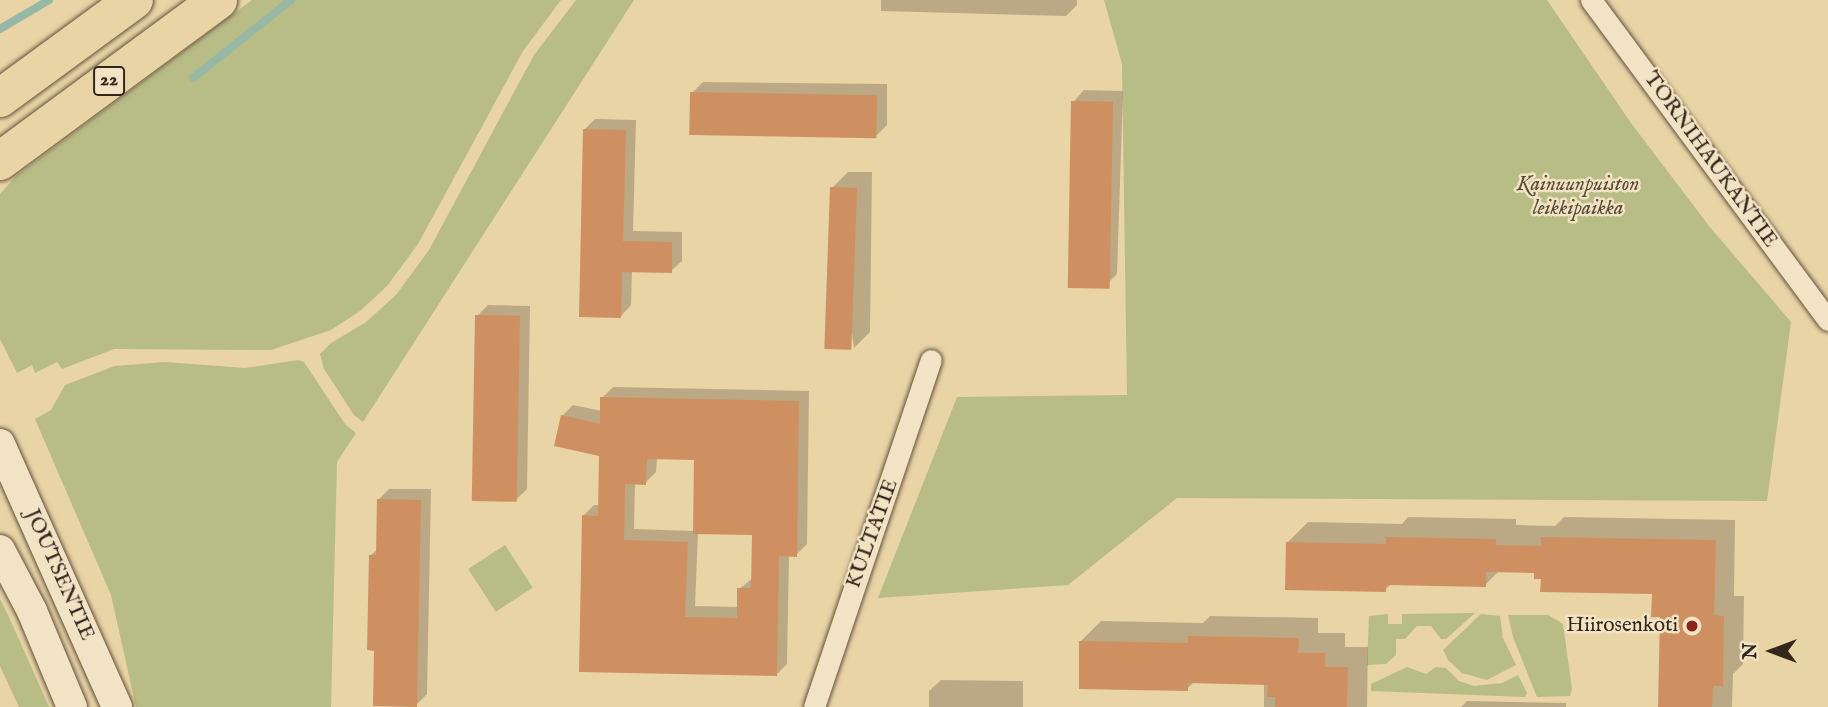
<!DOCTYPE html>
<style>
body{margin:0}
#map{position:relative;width:1828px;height:707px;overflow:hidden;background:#e9d4a5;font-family:"IM FELL English",serif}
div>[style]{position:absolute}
.green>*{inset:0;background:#b8bc85;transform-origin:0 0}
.shadow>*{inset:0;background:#0003}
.stream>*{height:8px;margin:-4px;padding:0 4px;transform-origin:4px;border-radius:4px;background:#97b8a5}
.building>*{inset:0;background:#ce9061;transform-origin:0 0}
.roads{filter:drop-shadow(0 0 2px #62523e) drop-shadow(0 0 2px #62523e)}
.street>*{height:21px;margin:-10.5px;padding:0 10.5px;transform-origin:10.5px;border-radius:10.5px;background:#f1e3c4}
.secondary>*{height:30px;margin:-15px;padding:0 15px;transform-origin:15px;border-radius:15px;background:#f1e3c4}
.highway>*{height:38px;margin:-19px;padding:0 19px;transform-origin:19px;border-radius:19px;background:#e9d4a5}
.dots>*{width:19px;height:19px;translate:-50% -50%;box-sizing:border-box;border:4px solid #f1e3c4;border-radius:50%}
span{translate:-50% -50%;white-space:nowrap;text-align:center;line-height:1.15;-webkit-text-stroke:5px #f1e3c4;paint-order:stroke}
.shield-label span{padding:2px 5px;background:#f1e3c4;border:2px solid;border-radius:5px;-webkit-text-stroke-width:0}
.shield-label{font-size:19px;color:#35261c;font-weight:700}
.street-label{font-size:21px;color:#35261c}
.park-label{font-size:21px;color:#564c36;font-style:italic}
.poi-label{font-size:21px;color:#35261c}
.right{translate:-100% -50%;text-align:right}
.north{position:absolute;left:1737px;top:616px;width:70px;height:70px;-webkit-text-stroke:5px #f1e3c4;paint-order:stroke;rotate:270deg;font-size:19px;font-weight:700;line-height:28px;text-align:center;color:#35261c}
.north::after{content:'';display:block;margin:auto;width:24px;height:32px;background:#35261c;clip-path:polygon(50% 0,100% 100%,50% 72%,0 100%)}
</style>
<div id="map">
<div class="green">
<i style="clip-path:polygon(252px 0,561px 0,523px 51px,418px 244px,387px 286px,360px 311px,331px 330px,271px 350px,114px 349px,62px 369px,57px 362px,35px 373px,32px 365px,17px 373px,0 339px,0 194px,16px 176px)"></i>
<i style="clip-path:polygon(576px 0,634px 0,363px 422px,354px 415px,324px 369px,320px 354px,331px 343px,366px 322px,396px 295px,429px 250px,534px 55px)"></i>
<i style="clip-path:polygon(1104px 0,1547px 0,1631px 123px,1709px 226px,1791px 322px,1767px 501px,1177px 498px,1068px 585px,878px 598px,957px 397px,1127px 395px,1122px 64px)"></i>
<i style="clip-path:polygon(298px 360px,304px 362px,345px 424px,356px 433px,337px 462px,331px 707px,136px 707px,111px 595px,35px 419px,51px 410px,65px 385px,115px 366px,165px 362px,245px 368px)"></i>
<i style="left:505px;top:545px;width:51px;height:44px;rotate:57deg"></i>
<i style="clip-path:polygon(0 599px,9px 617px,49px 707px,19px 707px,0 666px)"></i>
<i style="clip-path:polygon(1475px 613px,1446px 639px,1441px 639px,1431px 626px,1417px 626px,1405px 639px,1396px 639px,1396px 655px,1386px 664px,1367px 665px,1369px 616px,1388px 614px,1388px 624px,1402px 624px,1402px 614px)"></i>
<i style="clip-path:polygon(1481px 614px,1500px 616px,1503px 638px,1516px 665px,1487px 680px,1462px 673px,1448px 660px,1443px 650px)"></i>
<i style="clip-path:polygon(1508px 615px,1548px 615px,1563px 624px,1572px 689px,1570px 696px,1537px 697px,1513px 637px)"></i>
<i style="clip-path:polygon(1407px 667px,1426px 674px,1436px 667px,1446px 668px,1459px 681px,1474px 686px,1502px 683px,1518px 675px,1527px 693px,1525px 697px,1371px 691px,1371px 684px)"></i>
</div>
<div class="shadow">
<i style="clip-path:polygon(881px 0,1077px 0,1077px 5px,1066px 16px,881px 11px)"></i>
<i style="clip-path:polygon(703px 82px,887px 84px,887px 125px,876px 136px,692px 93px)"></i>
<i style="clip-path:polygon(1084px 90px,1123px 91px,1117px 274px,1106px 285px,1073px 102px)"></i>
<i style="clip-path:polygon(595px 119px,636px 120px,633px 231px,682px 232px,682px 261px,671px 271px,632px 270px,631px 305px,621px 316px,584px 130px)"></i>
<i style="clip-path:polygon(848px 172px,872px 172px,870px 332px,854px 348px,832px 188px)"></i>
<i style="clip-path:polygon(488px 305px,530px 306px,527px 489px,516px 500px,477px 316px)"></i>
<i style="clip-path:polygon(evenodd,613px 387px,809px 391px,807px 544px,796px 555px,789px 555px,787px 664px,776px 675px,580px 671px,583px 516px,594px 505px,600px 505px,601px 455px,562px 416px,573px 405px,602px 411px,602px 398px,613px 387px,657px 458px,696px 458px,694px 531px,634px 529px,635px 483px,645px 483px,656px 472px,657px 458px,613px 387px,698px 533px,754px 534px,753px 578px,739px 589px,738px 607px,695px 606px,698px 533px)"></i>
<i style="clip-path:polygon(389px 489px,431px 489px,427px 694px,416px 705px,376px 649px,371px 555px,378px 549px,378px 500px)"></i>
<i style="clip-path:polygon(1408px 517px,1516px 519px,1516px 525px,1555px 526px,1564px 517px,1735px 520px,1734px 596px,1744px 596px,1743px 664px,1733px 674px,1732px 707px,1660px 707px,1662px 615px,1654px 592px,1543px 577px,1536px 572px,1499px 571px,1485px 585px,1392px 583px,1385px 590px,1288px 542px,1308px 522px,1402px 524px)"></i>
<i style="clip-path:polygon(1210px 616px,1318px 618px,1318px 633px,1345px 633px,1345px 647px,1368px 647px,1367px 707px,1264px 707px,1264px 683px,1194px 682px,1187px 689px,1080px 642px,1101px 621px,1203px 623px)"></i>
<i style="clip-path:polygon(941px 680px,1023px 681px,1023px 707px,929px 707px,929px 691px)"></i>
<i style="clip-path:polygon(1467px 701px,1566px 703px,1566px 707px,1461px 707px)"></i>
</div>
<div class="stream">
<i style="left:0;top:29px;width:57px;rotate:-30.6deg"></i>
<i style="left:193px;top:78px;width:125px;rotate:-38.5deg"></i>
</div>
<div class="building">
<i style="left:690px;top:92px;width:187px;height:43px;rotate:1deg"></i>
<i style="left:1071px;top:101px;width:42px;height:187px;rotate:1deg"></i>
<i style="clip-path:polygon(583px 129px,626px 130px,623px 241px,672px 242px,672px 273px,622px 272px,621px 318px,579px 317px)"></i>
<i style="left:830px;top:187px;width:27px;height:162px;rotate:2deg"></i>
<i style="left:475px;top:315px;width:45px;height:186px;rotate:1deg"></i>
<i style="clip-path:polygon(evenodd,600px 397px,799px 401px,797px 557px,779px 556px,777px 676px,579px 672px,582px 515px,598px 516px,599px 456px,554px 446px,561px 415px,600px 424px,600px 397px,647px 459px,694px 460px,693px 534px,752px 535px,751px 588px,737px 588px,737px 618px,685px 617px,688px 542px,624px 540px,625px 484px,646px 485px,647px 459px)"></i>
<i style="clip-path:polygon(377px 499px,421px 500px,417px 707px,373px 706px,374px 651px,367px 650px,369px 555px,376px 555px)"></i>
<i style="clip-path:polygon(1386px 537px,1496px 539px,1496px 545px,1541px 546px,1541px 537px,1716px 540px,1714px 615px,1724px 616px,1723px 686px,1713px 686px,1712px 707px,1658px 707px,1660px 617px,1651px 617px,1652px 594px,1540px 592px,1541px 579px,1534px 579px,1534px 573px,1486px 572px,1486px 587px,1386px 585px,1386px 592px,1285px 590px,1286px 542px,1386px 544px)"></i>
<i style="clip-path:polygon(1188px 636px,1299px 638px,1298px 653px,1325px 653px,1325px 667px,1348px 667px,1347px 707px,1275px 707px,1275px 697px,1267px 697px,1268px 685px,1188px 683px,1188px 691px,1079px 689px,1079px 641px,1188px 643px)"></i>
</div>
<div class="roads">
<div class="street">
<i style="left:1591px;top:0;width:398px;rotate:53.5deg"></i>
<i style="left:814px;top:707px;width:366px;rotate:-71.4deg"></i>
</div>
<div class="secondary">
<i style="left:0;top:444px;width:288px;rotate:66deg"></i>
<i style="left:0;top:550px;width:69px;rotate:62.3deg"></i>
<i style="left:32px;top:611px;width:104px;rotate:67.4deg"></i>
</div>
<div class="highway">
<i style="left:0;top:98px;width:166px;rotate:-36.2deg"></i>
<i style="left:0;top:161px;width:271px;rotate:-36.4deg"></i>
</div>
</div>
<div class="dots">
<i style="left:1692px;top:626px;background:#8f2418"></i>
</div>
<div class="shield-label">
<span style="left:109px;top:81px">22</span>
</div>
<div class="street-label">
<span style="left:1710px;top:160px;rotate:54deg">TORNIHAUKANTIE</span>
<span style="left:873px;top:534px;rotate:-70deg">KULTATIE</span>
<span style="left:59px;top:575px;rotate:66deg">JOUTSENTIE</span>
</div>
<div class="park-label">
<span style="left:1578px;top:197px">Kainuunpuiston<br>leikkipaikka</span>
</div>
<div class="poi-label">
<span class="right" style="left:1678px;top:626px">Hiirosenkoti</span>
</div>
<div class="north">N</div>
</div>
